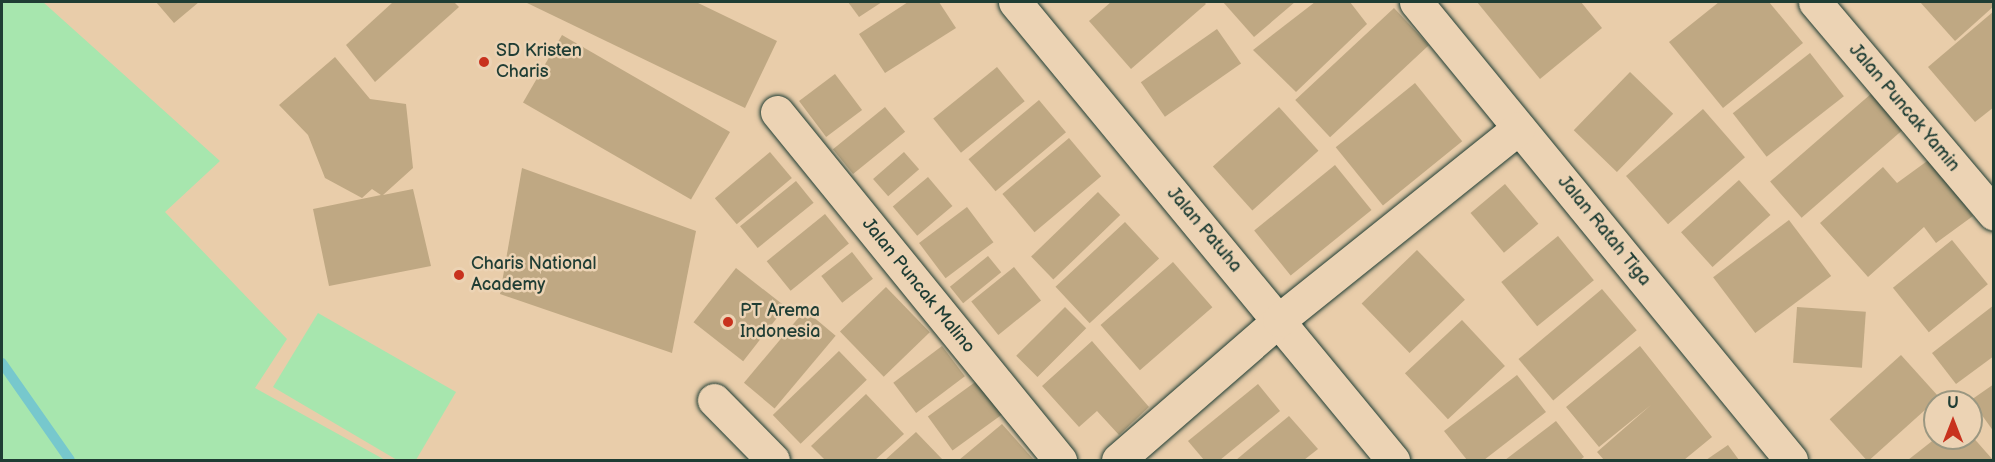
<!DOCTYPE html>
<style>
body{margin:0}
#map{position:relative;width:1995px;height:462px;overflow:hidden;background:#e9cdaa;font-family:"Balsamiq Sans",sans-serif}
div>[style]{position:absolute}
.green>*{inset:0;background:#a7e6ae}
.stream>*{height:10px;margin:-5px;padding:0 5px;transform-origin:5px;border-radius:5px;background:#77c8cd}
.building>*{inset:0;background:#bfa883;transform-origin:0 0}
.roads{filter:drop-shadow(0 0 2px #1f3d34) drop-shadow(0 0 2px #1f3d34)}
.minor>*{height:33px;margin:-16.5px;padding:0 16.5px;transform-origin:16.5px;border-radius:16.5px;background:#ecd3b4}
.major>*{height:33px;margin:-16.5px;padding:0 16.5px;transform-origin:16.5px;border-radius:16.5px;background:#ecd3b4}
.dots>*{width:16px;height:16px;translate:-50% -50%;box-sizing:border-box;border:3px solid #ecd3b4;border-radius:50%}
span{translate:-50% -50%;white-space:nowrap;text-align:center;line-height:1.15;-webkit-text-stroke:5px #ecd3b4;paint-order:stroke}
.poi-label{font-size:18px;color:#1f3d34}
.left{translate:0 -50%;text-align:left}
.street-label{font-size:18px;color:#1f3d34}
.frame{position:absolute;inset:0;border:3px solid #1f3d34;pointer-events:none}
.north{position:absolute;left:1923px;top:390px;width:60px;height:60px;box-sizing:border-box;background:#ecd3b4;border:2px solid #9a9781;border-radius:50%;rotate:0deg;font-size:16px;font-weight:700;line-height:24px;text-align:center;color:#1f3d34}
.north::after{content:'';display:block;margin:auto;width:21px;height:27px;background:#c8321e;clip-path:polygon(50% 0,100% 100%,50% 72%,0 100%)}
</style>
<div id="map">
<div class="green">
<i style="clip-path:polygon(2px 2px,43px 2px,220px 161px,165px 212px,287px 339px,255px 388px,385px 460px,2px 460px)"></i>
<i style="clip-path:polygon(318px 313px,456px 392px,416px 460px,397px 460px,273px 387px)"></i>
</div>
<div class="stream">
<i style="left:2px;top:363px;width:118px;rotate:55deg"></i>
</div>
<div class="building">
<i style="clip-path:polygon(156px 2px,199px 2px,174px 23px)"></i>
<i style="clip-path:polygon(393px 2px,454px 2px,459px 7px,375px 82px,346px 45px)"></i>
<i style="clip-path:polygon(525px 2px,696px 2px,777px 41px,745px 108px)"></i>
<i style="clip-path:polygon(848px 2px,882px 2px,859px 17px)"></i>
<i style="clip-path:polygon(908px 2px,939px 2px,956px 28px,885px 73px,859px 34px)"></i>
<i style="clip-path:polygon(1111px 2px,1204px 2px,1206px 4px,1131px 69px,1089px 21px)"></i>
<i style="clip-path:polygon(1223px 2px,1295px 2px,1254px 37px)"></i>
<i style="clip-path:polygon(1315px 2px,1350px 2px,1367px 24px,1296px 92px,1253px 50px)"></i>
<i style="clip-path:polygon(1477px 2px,1581px 2px,1602px 28px,1540px 79px)"></i>
<i style="clip-path:polygon(1719px 2px,1769px 2px,1803px 43px,1723px 108px,1669px 42px)"></i>
<i style="clip-path:polygon(1920px 2px,1994px 2px,1994px 6px,1955px 41px)"></i>
<i style="left:1394px;top:8px;width:51px;height:135px;rotate:47deg"></i>
<i style="clip-path:polygon(1994px 11px,1994px 107px,1975px 122px,1928px 67px)"></i>
<i style="left:1217px;top:29px;width:42px;height:93px;rotate:55deg"></i>
<i style="left:562px;top:35px;width:194px;height:78px;rotate:30deg"></i>
<i style="left:1810px;top:53px;width:55px;height:98px;rotate:52deg"></i>
<i style="clip-path:polygon(335px 57px,370px 99px,406px 104px,413px 168px,383px 195px,413px 189px,431px 266px,329px 286px,313px 209px,381px 195px,372px 189px,362px 198px,325px 178px,308px 135px,279px 105px)"></i>
<i style="left:997px;top:67px;width:44px;height:82px;rotate:51deg"></i>
<i style="left:1630px;top:72px;width:60px;height:81px;rotate:44deg"></i>
<i style="left:835px;top:74px;width:45px;height:45px;rotate:53deg"></i>
<i style="left:1415px;top:83px;width:75px;height:102px;rotate:51deg"></i>
<i style="left:1872px;top:93px;width:48px;height:135px;rotate:49deg"></i>
<i style="left:1039px;top:100px;width:42px;height:92px;rotate:50deg"></i>
<i style="left:885px;top:107px;width:32px;height:67px;rotate:51deg"></i>
<i style="left:1279px;top:107px;width:59px;height:89px;rotate:48deg"></i>
<i style="left:1703px;top:109px;width:64px;height:102px;rotate:49deg"></i>
<i style="left:1069px;top:138px;width:50px;height:87px;rotate:50deg"></i>
<i style="left:770px;top:152px;width:34px;height:72px;rotate:50deg"></i>
<i style="left:904px;top:152px;width:23px;height:41px;rotate:49deg"></i>
<i style="clip-path:polygon(1930px 159px,1973px 216px,1936px 243px,1924px 227px,1868px 277px,1820px 223px,1883px 167px,1897px 183px)"></i>
<i style="left:1335px;top:165px;width:58px;height:104px;rotate:51deg"></i>
<i style="clip-path:polygon(522px 168px,696px 231px,672px 353px,500px 294px)"></i>
<i style="left:928px;top:177px;width:38px;height:46px;rotate:50deg"></i>
<i style="left:1739px;top:180px;width:47px;height:78px;rotate:48deg"></i>
<i style="left:796px;top:181px;width:28px;height:72px;rotate:51deg"></i>
<i style="left:1505px;top:184px;width:52px;height:45px;rotate:50deg"></i>
<i style="left:1098px;top:192px;width:32px;height:93px;rotate:46deg"></i>
<i style="left:967px;top:207px;width:44px;height:60px;rotate:53deg"></i>
<i style="left:825px;top:214px;width:38px;height:75px;rotate:51deg"></i>
<i style="left:1789px;top:220px;width:70px;height:95px;rotate:53deg"></i>
<i style="left:1125px;top:222px;width:50px;height:95px;rotate:47deg"></i>
<i style="left:1558px;top:236px;width:57px;height:73px;rotate:51deg"></i>
<i style="left:1952px;top:240px;width:57px;height:76px;rotate:51deg"></i>
<i style="left:1417px;top:250px;width:69px;height:77px;rotate:46deg"></i>
<i style="left:852px;top:252px;width:34px;height:39px;rotate:52deg"></i>
<i style="left:988px;top:256px;width:21px;height:49px;rotate:51deg"></i>
<i style="left:1173px;top:262px;width:60px;height:96px;rotate:49deg"></i>
<i style="left:1014px;top:267px;width:43px;height:55px;rotate:51deg"></i>
<i style="left:736px;top:268px;width:63px;height:69px;rotate:38deg"></i>
<i style="left:886px;top:287px;width:63px;height:64px;rotate:46deg"></i>
<i style="left:1602px;top:289px;width:54px;height:109px;rotate:50deg"></i>
<i style="clip-path:polygon(1994px 305px,1994px 356px,1956px 384px,1932px 353px)"></i>
<i style="left:1065px;top:307px;width:30px;height:69px;rotate:45deg"></i>
<i style="left:1797px;top:307px;width:69px;height:56px;rotate:4deg"></i>
<i style="left:805px;top:310px;width:40px;height:95px;rotate:40deg"></i>
<i style="left:1462px;top:320px;width:63px;height:78px;rotate:47deg"></i>
<i style="clip-path:polygon(1092px 341px,1149px 407px,1119px 435px,1097px 411px,1079px 427px,1042px 386px)"></i>
<i style="left:942px;top:346px;width:38px;height:61px;rotate:53deg"></i>
<i style="clip-path:polygon(1640px 346px,1712px 437px,1684px 460px,1604px 460px,1597px 452px,1651px 405px,1599px 447px,1566px 407px)"></i>
<i style="left:839px;top:351px;width:40px;height:92px;rotate:46deg"></i>
<i style="left:1901px;top:355px;width:57px;height:96px;rotate:48deg"></i>
<i style="clip-path:polygon(1517px 375px,1546px 412px,1484px 460px,1467px 460px,1444px 431px)"></i>
<i style="left:978px;top:380px;width:42px;height:62px;rotate:54deg"></i>
<i style="clip-path:polygon(1258px 384px,1280px 411px,1220px 460px,1204px 460px,1188px 441px)"></i>
<i style="clip-path:polygon(1994px 384px,1994px 432px,1971px 400px)"></i>
<i style="clip-path:polygon(866px 394px,904px 434px,875px 460px,825px 460px,811px 446px)"></i>
<i style="clip-path:polygon(1289px 416px,1318px 449px,1304px 460px,1236px 460px)"></i>
<i style="clip-path:polygon(1556px 421px,1584px 457px,1580px 460px,1505px 460px)"></i>
<i style="clip-path:polygon(1002px 424px,1034px 460px,959px 460px)"></i>
<i style="clip-path:polygon(916px 432px,943px 460px,885px 460px)"></i>
<i style="clip-path:polygon(1971px 435px,1993px 460px,1908px 460px,1936px 438px)"></i>
<i style="clip-path:polygon(1728px 445px,1739px 460px,1706px 460px)"></i>
</div>
<div class="roads">
<div class="minor">
<i style="left:1015px;top:2px;width:594px;rotate:50.47deg"></i>
<i style="left:1416px;top:2px;width:592px;rotate:50.69deg"></i>
<i style="left:777px;top:112px;width:449px;rotate:50.9deg"></i>
<i style="left:714px;top:400px;width:84px;rotate:45.5deg"></i>
<i style="left:1118px;top:460px;width:213px;rotate:-41deg"></i>
<i style="left:1279px;top:320px;width:307px;rotate:-38.7deg"></i>
</div>
<div class="major">
<i style="left:1815px;top:2px;width:277px;rotate:49.8deg"></i>
</div>
</div>
<div class="dots">
<i style="left:484px;top:62px;background:#c8321e"></i>
<i style="left:459px;top:275px;background:#c8321e"></i>
<i style="left:728px;top:322px;background:#c8321e"></i>
</div>
<div class="poi-label">
<span class="left" style="left:496px;top:62px">SD Kristen<br>Charis</span>
<span class="left" style="left:471px;top:275px">Charis National<br>Academy</span>
<span class="left" style="left:740px;top:322px">PT Arema<br>Indonesia</span>
</div>
<div class="street-label">
<span style="left:1904px;top:108px;rotate:50deg">Jalan Puncak Yamin</span>
<span style="left:1204px;top:230px;rotate:50deg">Jalan Patuha</span>
<span style="left:1604px;top:231px;rotate:51deg">Jalan Ratah Tiga</span>
<span style="left:918px;top:286px;rotate:51deg">Jalan Puncak Malino</span>
</div>
<div class="frame"></div>
<div class="north">U</div>
</div>
